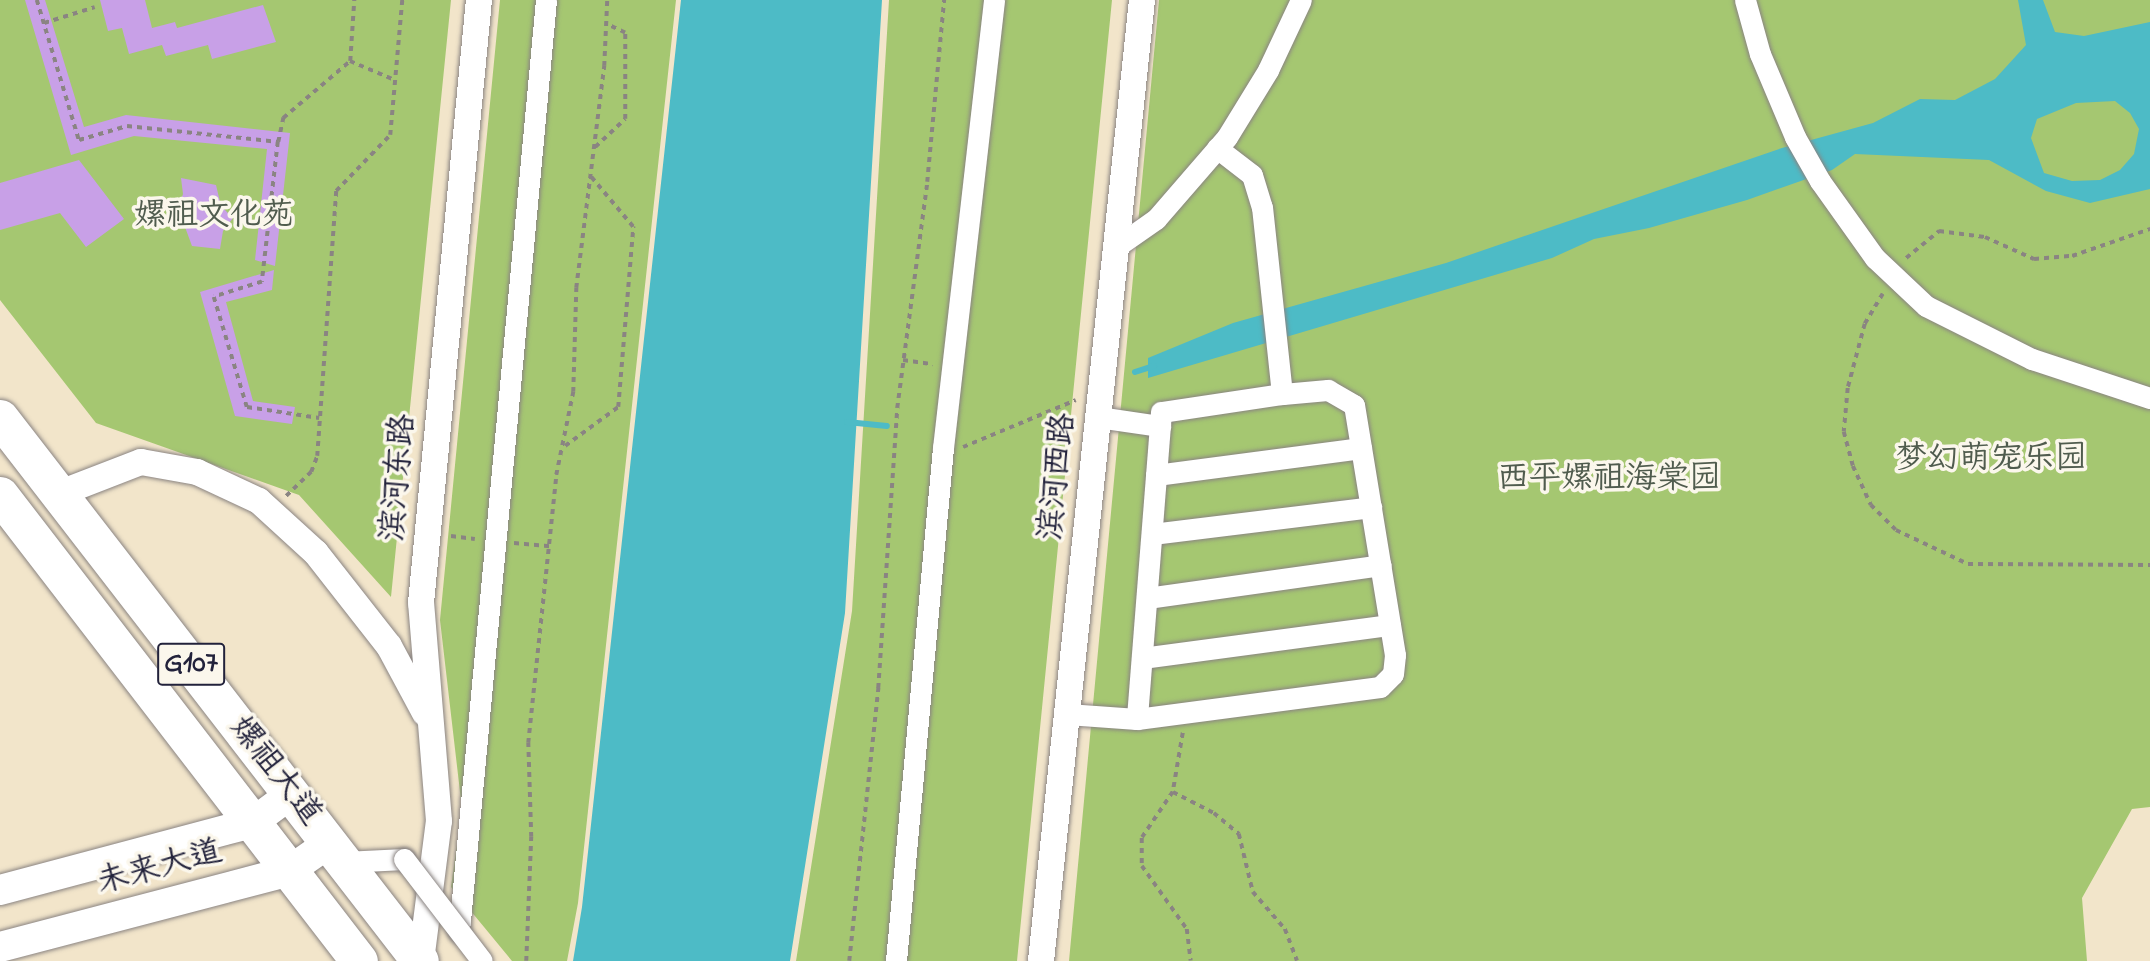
<!DOCTYPE html>
<meta charset="utf-8">
<style>
body{margin:0}
#map{position:relative;width:2150px;height:961px;overflow:hidden;background:#f2e5ca;font-family:"Indie Flower","LXGW WenKai TC",sans-serif}
div>[style]{position:absolute}
.green>*{inset:0;background:#a5c771}
.water>*{inset:0;background:#4dbbc6}
.stream>*{height:6px;margin:-3px;padding:0 3px;transform-origin:3px;border-radius:3px;background:#4dbbc6}
.building>*{inset:0;background:#c8a0e7}
.path>*{height:3.5px;margin-top:-1.75px;transform-origin:0;background:repeating-linear-gradient(90deg,#8a8482 0 5px,transparent 0 10px)}
.roads{filter:drop-shadow(0 0 2px #8a8482) drop-shadow(0 0 2px #8a8482)}
.minor>*{height:21px;margin:-10.5px;padding:0 10.5px;transform-origin:10.5px;border-radius:10.5px;background:#fff}
.tertiary>*{height:26px;margin:-13px;padding:0 13px;transform-origin:13px;border-radius:13px;background:#fff}
.secondary>*{height:30px;margin:-15px;padding:0 15px;transform-origin:15px;border-radius:15px;background:#fff}
.trunk>*{height:37px;margin:-18.5px;padding:0 18.5px;transform-origin:18.5px;border-radius:18.5px;background:#fff}
.bridges{filter:drop-shadow(0 0 2px #8a8482) drop-shadow(0 0 2px #8a8482)}
.minor-bridge>*{height:21px;margin:-10.5px;padding:0 10.5px;transform-origin:10.5px;border-radius:10.5px;background:#fff}
span{translate:-50% -50%;white-space:nowrap;text-align:center;line-height:1.15;-webkit-text-stroke:7px #fbf7ec;paint-order:stroke}
.shield-label span{padding:2px 5px;background:#fbf7ec;border:2px solid;border-radius:5px;-webkit-text-stroke-width:0}
.shield-label{font-size:30px;color:#22223b;font-weight:700}
.park-label{font-size:32px;color:#505c4e}
.street-label{font-size:32px;color:#22223b}
</style>
<div id="map">
<div class="green">
<i style="clip-path:polygon(0 0,451px 0,391px 597px,299px 495px,96px 423px,0 300px)"></i>
<i style="clip-path:polygon(500px 0,676px 0,578px 903px,567px 961px,512px 961px,451px 887px,462px 809px,440px 620px)"></i>
<i style="clip-path:polygon(889px 0,1112px 0,1017px 961px,796px 961px,852px 611px)"></i>
<i style="clip-path:polygon(1159px 0,2150px 0,2150px 807px,2132px 809px,2082px 898px,2087px 961px,1069px 961px)"></i>
</div>
<div class="water">
<i style="clip-path:polygon(681px 0,882px 0,845px 613px,790px 961px,573px 961px,582px 907px)"></i>
<i style="clip-path:polygon(evenodd,2018px 0,2043px 0,2055px 32px,2084px 36px,2150px 22px,2150px 189px,2090px 203px,2046px 191px,1989px 160px,1855px 154px,1832px 170px,1747px 200px,1649px 228px,1594px 239px,1552px 258px,1148px 378px,1148px 358px,1233px 323px,1446px 263px,1782px 148px,1873px 123px,1920px 99px,1955px 100px,1995px 79px,2026px 45px,2018px 0,2115px 101px,2130px 113px,2139px 129px,2134px 154px,2120px 170px,2100px 180px,2072px 181px,2044px 173px,2031px 138px,2037px 119px,2076px 103px,2115px 101px)"></i>
</div>
<div class="stream">
<i style="left:1135px;top:372px;width:20px;rotate:-18deg"></i>
<i style="left:847px;top:422px;width:40px;rotate:5.7deg"></i>
</div>
<div class="building">
<i style="clip-path:polygon(25px 0,45px 0,84px 127px,126px 115px,290px 133px,275px 266px,255px 260px,267px 149px,134px 136px,71px 155px)"></i>
<i style="clip-path:polygon(100px 0,145px 0,152px 28px,175px 22px,177px 28px,263px 5px,276px 42px,212px 59px,208px 45px,166px 56px,162px 45px,129px 54px,122px 28px,108px 31px)"></i>
<i style="clip-path:polygon(79px 160px,124px 219px,86px 247px,60px 213px,0 230px,0 183px)"></i>
<i style="clip-path:polygon(181px 178px,216px 185px,221px 206px,233px 218px,223px 231px,220px 249px,192px 246px,178px 208px,183px 194px)"></i>
<i style="clip-path:polygon(274px 270px,272px 290px,226px 302px,253px 401px,295px 407px,292px 424px,235px 416px,200px 292px)"></i>
</div>
<div class="path">
<i style="left:37px;top:0;width:146px;rotate:73.3deg"></i>
<i style="left:79px;top:140px;width:50px;rotate:-16.3deg"></i>
<i style="left:127px;top:126px;width:152px;rotate:6deg"></i>
<i style="left:278px;top:142px;width:141px;rotate:96.5deg"></i>
<i style="left:262px;top:282px;width:50px;rotate:162.6deg"></i>
<i style="left:214px;top:297px;width:115px;rotate:73.3deg"></i>
<i style="left:247px;top:407px;width:73px;rotate:8.7deg"></i>
<i style="left:44px;top:23px;width:53px;rotate:-17.4deg"></i>
<i style="left:350px;top:61px;width:49px;rotate:22.9deg"></i>
<i style="left:278px;top:142px;width:25px;rotate:-78deg"></i>
<i style="left:283px;top:118px;width:88px;rotate:-40.4deg"></i>
<i style="left:350px;top:61px;width:61px;rotate:-86.2deg"></i>
<i style="left:595px;top:147px;width:41px;rotate:-43deg"></i>
<i style="left:625px;top:119px;width:86px;rotate:-90deg"></i>
<i style="left:625px;top:33px;width:21px;rotate:-155deg"></i>
<i style="left:1906px;top:258px;width:43px;rotate:-39.3deg"></i>
<i style="left:1939px;top:231px;width:46px;rotate:7.4deg"></i>
<i style="left:1985px;top:237px;width:54px;rotate:24.2deg"></i>
<i style="left:2034px;top:259px;width:38px;rotate:-5deg"></i>
<i style="left:2072px;top:256px;width:83px;rotate:-19.1deg"></i>
<i style="left:1883px;top:294px;width:35px;rotate:121deg"></i>
<i style="left:1865px;top:324px;width:66px;rotate:104.9deg"></i>
<i style="left:1848px;top:388px;width:44px;rotate:95.2deg"></i>
<i style="left:1844px;top:432px;width:35px;rotate:75deg"></i>
<i style="left:1853px;top:466px;width:43px;rotate:65.2deg"></i>
<i style="left:1871px;top:505px;width:35px;rotate:45deg"></i>
<i style="left:1896px;top:530px;width:80px;rotate:25.3deg"></i>
<i style="left:1968px;top:564px;width:182px;rotate:0.3deg"></i>
<i style="left:903px;top:360px;width:30px;rotate:8deg"></i>
<i style="left:565px;top:446px;width:66px;rotate:-36.3deg"></i>
<i style="left:618px;top:407px;width:181px;rotate:-85.2deg"></i>
<i style="left:633px;top:227px;width:67px;rotate:-130.1deg"></i>
<i style="left:963px;top:447px;width:122px;rotate:-22.6deg"></i>
<i style="left:286px;top:496px;width:35px;rotate:-44deg"></i>
<i style="left:311px;top:472px;width:17px;rotate:-69deg"></i>
<i style="left:317px;top:456px;width:266px;rotate:-85.9deg"></i>
<i style="left:336px;top:191px;width:78px;rotate:-46deg"></i>
<i style="left:390px;top:135px;width:136px;rotate:-84.9deg"></i>
<i style="left:451px;top:536px;width:24px;rotate:7deg"></i>
<i style="left:514px;top:543px;width:36px;rotate:5deg"></i>
<i style="left:1183px;top:733px;width:60px;rotate:99.6deg"></i>
<i style="left:1173px;top:792px;width:55px;rotate:124deg"></i>
<i style="left:1142px;top:838px;width:28px;rotate:90deg"></i>
<i style="left:1142px;top:866px;width:77px;rotate:54.5deg"></i>
<i style="left:1187px;top:929px;width:32px;rotate:83deg"></i>
<i style="left:1173px;top:792px;width:46px;rotate:27.1deg"></i>
<i style="left:1214px;top:813px;width:33px;rotate:40deg"></i>
<i style="left:1239px;top:834px;width:60px;rotate:76.4deg"></i>
<i style="left:1253px;top:892px;width:49px;rotate:49.1deg"></i>
<i style="left:1285px;top:929px;width:34px;rotate:69deg"></i>
<i style="left:526px;top:961px;width:124px;rotate:-87.7deg"></i>
<i style="left:531px;top:837px;width:94px;rotate:-91.8deg"></i>
<i style="left:528px;top:743px;width:269px;rotate:-84deg"></i>
<i style="left:556px;top:475px;width:85px;rotate:-78.4deg"></i>
<i style="left:573px;top:392px;width:104px;rotate:-88.3deg"></i>
<i style="left:576px;top:288px;width:224px;rotate:-82.8deg"></i>
<i style="left:604px;top:66px;width:66px;rotate:-87.4deg"></i>
<i style="left:849px;top:961px;width:275px;rotate:-83.9deg"></i>
<i style="left:878px;top:688px;width:281px;rotate:-86.1deg"></i>
<i style="left:897px;top:408px;width:228px;rotate:-82.4deg"></i>
<i style="left:927px;top:182px;width:183px;rotate:-84.7deg"></i>
</div>
<div class="roads">
<div class="minor">
<i style="left:1745px;top:0;width:56px;rotate:74.5deg"></i>
<i style="left:1760px;top:54px;width:90px;rotate:67.1deg"></i>
<i style="left:1795px;top:137px;width:51px;rotate:60.4deg"></i>
<i style="left:1820px;top:181px;width:95px;rotate:54.5deg"></i>
<i style="left:1875px;top:258px;width:70px;rotate:43.3deg"></i>
<i style="left:1926px;top:306px;width:119px;rotate:26.6deg"></i>
<i style="left:2032px;top:359px;width:124px;rotate:18.3deg"></i>
<i style="left:1217px;top:148px;width:44px;rotate:37.6deg"></i>
<i style="left:1252px;top:175px;width:34px;rotate:73deg"></i>
<i style="left:1262px;top:207px;width:188px;rotate:83.9deg"></i>
<i style="left:1282px;top:394px;width:122px;rotate:171.5deg"></i>
<i style="left:1161px;top:412px;width:308px;rotate:94.5deg"></i>
<i style="left:1137px;top:719px;width:245px;rotate:-7.5deg"></i>
<i style="left:1380px;top:687px;width:18px;rotate:-45deg"></i>
<i style="left:1393px;top:674px;width:19px;rotate:-84deg"></i>
<i style="left:1395px;top:655px;width:253px;rotate:-99.3deg"></i>
<i style="left:1354px;top:405px;width:30px;rotate:-150deg"></i>
<i style="left:1328px;top:390px;width:46px;rotate:175deg"></i>
<i style="left:1116px;top:247px;width:49px;rotate:-35deg"></i>
<i style="left:1156px;top:219px;width:108px;rotate:-49.1deg"></i>
<i style="left:1227px;top:137px;width:79px;rotate:-58.5deg"></i>
<i style="left:1268px;top:70px;width:77px;rotate:-64.8deg"></i>
<i style="left:1098px;top:417px;width:63px;rotate:8.3deg"></i>
<i style="left:1156px;top:475px;width:207px;rotate:-7.5deg"></i>
<i style="left:1152px;top:534px;width:221px;rotate:-7deg"></i>
<i style="left:1147px;top:598px;width:236px;rotate:-8deg"></i>
<i style="left:1142px;top:658px;width:250px;rotate:-7.6deg"></i>
<i style="left:1067px;top:714px;width:70px;rotate:4.1deg"></i>
<i style="left:344px;top:862px;width:60px;rotate:-2.9deg"></i>
<i style="left:459px;top:931px;width:935px;rotate:-84.66deg"></i>
<i style="left:896px;top:961px;width:515px;rotate:-84.77deg"></i>
<i style="left:943px;top:448px;width:451px;rotate:-83.5deg"></i>
</div>
<div class="tertiary">
<i style="left:58px;top:494px;width:89px;rotate:-21.1deg"></i>
<i style="left:141px;top:462px;width:57px;rotate:10.1deg"></i>
<i style="left:197px;top:472px;width:68px;rotate:25.1deg"></i>
<i style="left:259px;top:501px;width:77px;rotate:42.4deg"></i>
<i style="left:316px;top:553px;width:118px;rotate:51.9deg"></i>
<i style="left:389px;top:646px;width:76px;rotate:61.8deg"></i>
<i style="left:421px;top:961px;width:141px;rotate:-82.7deg"></i>
<i style="left:439px;top:821px;width:219px;rotate:-94.7deg"></i>
<i style="left:421px;top:603px;width:606px;rotate:-84.51deg"></i>
<i style="left:1041px;top:961px;width:966px;rotate:-84deg"></i>
</div>
<div class="secondary">
<i style="left:0;top:890px;width:261px;rotate:-14.9deg"></i>
<i style="left:252px;top:823px;width:49px;rotate:-36.6deg"></i>
<i style="left:0;top:947px;width:299px;rotate:-14.7deg"></i>
<i style="left:289px;top:871px;width:49px;rotate:-35deg"></i>
</div>
<div class="trunk">
<i style="left:0;top:418px;width:686px;rotate:52.28deg"></i>
<i style="left:0;top:495px;width:588px;rotate:52.39deg"></i>
</div>
</div>
<div class="bridges">
<div class="minor-bridge">
<i style="left:404px;top:859px;width:128px;rotate:52.6deg"></i>
</div>
</div>
<div class="shield-label">
<span style="left:191px;top:664px">G107</span>
</div>
<div class="park-label">
<span style="left:214px;top:217px">嫘祖文化苑</span>
<span style="left:1991px;top:460px">梦幻萌宠乐园</span>
<span style="left:1609px;top:480px">西平嫘祖海棠园</span>
</div>
<div class="street-label">
<span style="left:1059px;top:477px;rotate:-84deg">滨河西路</span>
<span style="left:400px;top:478px;rotate:-85deg">滨河东路</span>
<span style="left:274px;top:772px;rotate:52deg">嫘祖大道</span>
<span style="left:160px;top:869px;rotate:-15deg">未来大道</span>
</div>
</div>
